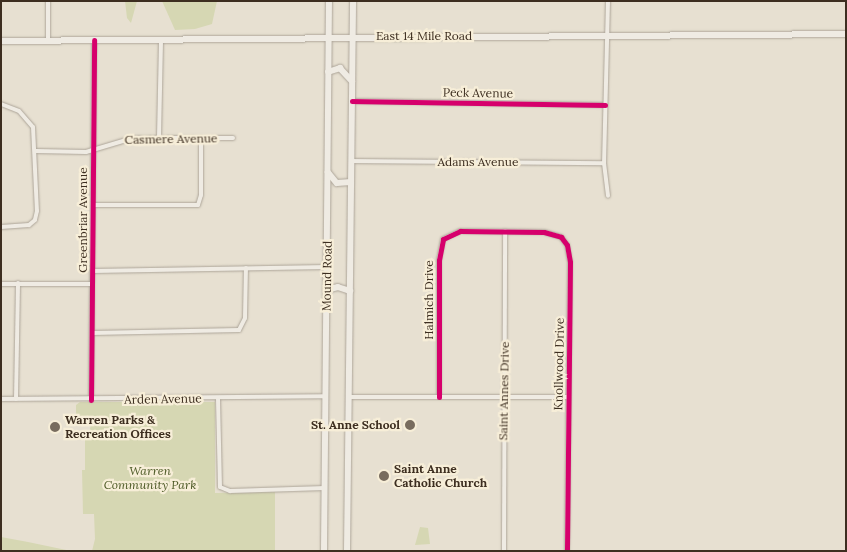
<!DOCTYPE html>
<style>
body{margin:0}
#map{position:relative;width:847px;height:552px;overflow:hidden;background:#e7e0d1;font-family:Lora,serif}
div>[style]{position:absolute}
.green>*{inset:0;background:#d6d7b3}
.roads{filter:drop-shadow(0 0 1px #ada599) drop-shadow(0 0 1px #ada599)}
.minor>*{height:4px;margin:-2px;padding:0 2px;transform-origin:2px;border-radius:2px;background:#efebe3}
.secondary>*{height:5.5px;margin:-2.75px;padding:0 2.75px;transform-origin:2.75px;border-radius:2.75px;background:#efebe3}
.cycleway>*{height:5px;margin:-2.5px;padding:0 2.5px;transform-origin:2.5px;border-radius:2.5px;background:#d6006c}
.dots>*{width:14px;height:14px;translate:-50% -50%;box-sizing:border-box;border:2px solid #f7eed8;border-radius:50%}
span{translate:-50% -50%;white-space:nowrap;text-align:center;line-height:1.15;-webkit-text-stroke:4.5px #f7eed8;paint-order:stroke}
.street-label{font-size:12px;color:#3d2e20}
.poi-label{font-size:12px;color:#3d2e20;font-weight:700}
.left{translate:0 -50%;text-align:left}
.right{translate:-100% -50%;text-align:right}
.park-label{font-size:12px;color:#4d5a26;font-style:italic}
.frame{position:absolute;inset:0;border:2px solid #3d2e20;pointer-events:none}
</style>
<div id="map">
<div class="green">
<i style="clip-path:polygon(125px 1px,137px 1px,131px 23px,127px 18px)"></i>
<i style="clip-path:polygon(162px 1px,217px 1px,212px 24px,195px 29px,175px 30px)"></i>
<i style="clip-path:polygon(80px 402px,215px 402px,215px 493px,275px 492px,275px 551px,92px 551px,95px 539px,94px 514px,83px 514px,82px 470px,85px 470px,85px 436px,89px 435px,91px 423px,89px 418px,76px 418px,76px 405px)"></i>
<i style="clip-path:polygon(420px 527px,428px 528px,430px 544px,415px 545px)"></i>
<i style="clip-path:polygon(1px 537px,28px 542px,71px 551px,1px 551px)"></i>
</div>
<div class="roads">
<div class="minor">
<i style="left:48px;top:1px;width:39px;rotate:90deg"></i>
<i style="left:608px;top:1px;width:162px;rotate:91.4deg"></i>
<i style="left:604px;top:163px;width:33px;rotate:83deg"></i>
<i style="left:352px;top:101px;width:253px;rotate:0.9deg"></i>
<i style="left:1px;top:104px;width:19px;rotate:21deg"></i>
<i style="left:19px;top:111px;width:21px;rotate:49deg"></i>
<i style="left:33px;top:127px;width:84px;rotate:87.3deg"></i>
<i style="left:37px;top:211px;width:9px;rotate:103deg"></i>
<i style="left:35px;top:220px;width:8px;rotate:140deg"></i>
<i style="left:29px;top:225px;width:28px;rotate:176deg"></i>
<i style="left:159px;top:137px;width:97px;rotate:-88.8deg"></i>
<i style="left:36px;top:151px;width:50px;rotate:1.1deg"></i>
<i style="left:86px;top:152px;width:49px;rotate:-16.6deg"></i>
<i style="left:133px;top:138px;width:100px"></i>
<i style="left:351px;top:161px;width:253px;rotate:0.5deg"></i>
<i style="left:93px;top:205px;width:105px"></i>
<i style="left:198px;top:205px;width:10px;rotate:-73deg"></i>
<i style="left:201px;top:195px;width:56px;rotate:-90deg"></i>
<i style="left:93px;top:271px;width:234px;rotate:-1deg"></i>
<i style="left:1px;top:284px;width:91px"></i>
<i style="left:92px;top:333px;width:147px;rotate:-1.2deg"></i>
<i style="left:239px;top:330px;width:13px;rotate:-63deg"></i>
<i style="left:245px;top:318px;width:50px;rotate:-88.9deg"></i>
<i style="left:349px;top:397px;width:219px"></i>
<i style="left:439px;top:397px;width:137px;rotate:-90deg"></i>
<i style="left:439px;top:260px;width:21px;rotate:-79deg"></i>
<i style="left:443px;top:239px;width:19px;rotate:-25deg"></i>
<i style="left:460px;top:231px;width:84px;rotate:0.7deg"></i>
<i style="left:544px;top:232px;width:18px;rotate:16deg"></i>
<i style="left:561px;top:237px;width:10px;rotate:53deg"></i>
<i style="left:567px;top:245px;width:17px;rotate:80deg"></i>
<i style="left:570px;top:262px;width:289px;rotate:90.6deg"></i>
<i style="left:1px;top:399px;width:324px;rotate:-0.5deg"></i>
<i style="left:16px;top:399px;width:116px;rotate:-89deg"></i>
<i style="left:218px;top:399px;width:88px;rotate:88.7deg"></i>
<i style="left:220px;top:487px;width:11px;rotate:22deg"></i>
<i style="left:230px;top:491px;width:95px;rotate:-1.8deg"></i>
<i style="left:91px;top:400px;width:360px;rotate:-89.5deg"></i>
<i style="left:504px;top:551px;width:320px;rotate:-89.8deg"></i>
</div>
<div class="secondary">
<i style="left:1px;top:41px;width:845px;rotate:-0.47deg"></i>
<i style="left:328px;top:72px;width:13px;rotate:-18deg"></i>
<i style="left:340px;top:68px;width:18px;rotate:47deg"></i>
<i style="left:328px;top:172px;width:14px;rotate:51deg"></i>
<i style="left:337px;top:183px;width:14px;rotate:-4deg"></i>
<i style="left:326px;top:290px;width:12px;rotate:-14deg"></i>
<i style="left:338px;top:287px;width:13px;rotate:18deg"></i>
<i style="left:324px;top:551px;width:550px;rotate:-89.48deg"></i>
<i style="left:347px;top:551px;width:550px;rotate:-89.37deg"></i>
</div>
</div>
<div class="cycleway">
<i style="left:352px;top:101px;width:253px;rotate:0.9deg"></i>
<i style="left:439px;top:397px;width:137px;rotate:-90deg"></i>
<i style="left:439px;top:260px;width:21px;rotate:-79deg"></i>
<i style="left:443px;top:239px;width:19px;rotate:-25deg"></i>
<i style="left:460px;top:231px;width:84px;rotate:0.7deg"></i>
<i style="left:544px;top:232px;width:18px;rotate:16deg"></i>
<i style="left:561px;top:237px;width:10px;rotate:53deg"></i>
<i style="left:567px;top:245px;width:17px;rotate:80deg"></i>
<i style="left:570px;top:262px;width:289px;rotate:90.6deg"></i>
<i style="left:91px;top:400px;width:360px;rotate:-89.5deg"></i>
</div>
<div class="dots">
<i style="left:410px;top:425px;background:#786c5e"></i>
<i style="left:55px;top:427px;background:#786c5e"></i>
<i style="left:384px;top:476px;background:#786c5e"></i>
</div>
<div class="street-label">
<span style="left:424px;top:36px">East 14 Mile Road</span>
<span style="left:478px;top:93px;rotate:1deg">Peck Avenue</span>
<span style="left:171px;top:139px;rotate:-1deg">Casmere Avenue</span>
<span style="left:478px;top:162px">Adams Avenue</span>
<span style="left:83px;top:220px;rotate:-90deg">Greenbriar Avenue</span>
<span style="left:327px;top:276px;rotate:-89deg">Mound Road</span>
<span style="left:429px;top:300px;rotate:-90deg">Halmich Drive</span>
<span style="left:559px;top:364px;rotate:-89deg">Knollwood Drive</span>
<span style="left:504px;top:391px;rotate:-89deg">Saint Annes Drive</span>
<span style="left:163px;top:399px;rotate:-1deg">Arden Avenue</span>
</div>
<div class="poi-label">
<span class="left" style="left:65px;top:427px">Warren Parks &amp;<br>Recreation Offices</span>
<span class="right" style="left:400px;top:425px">St. Anne School</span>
<span class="left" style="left:394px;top:476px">Saint Anne<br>Catholic Church</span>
</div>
<div class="park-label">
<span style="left:150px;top:478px">Warren<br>Community Park</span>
</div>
<div class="frame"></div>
</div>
